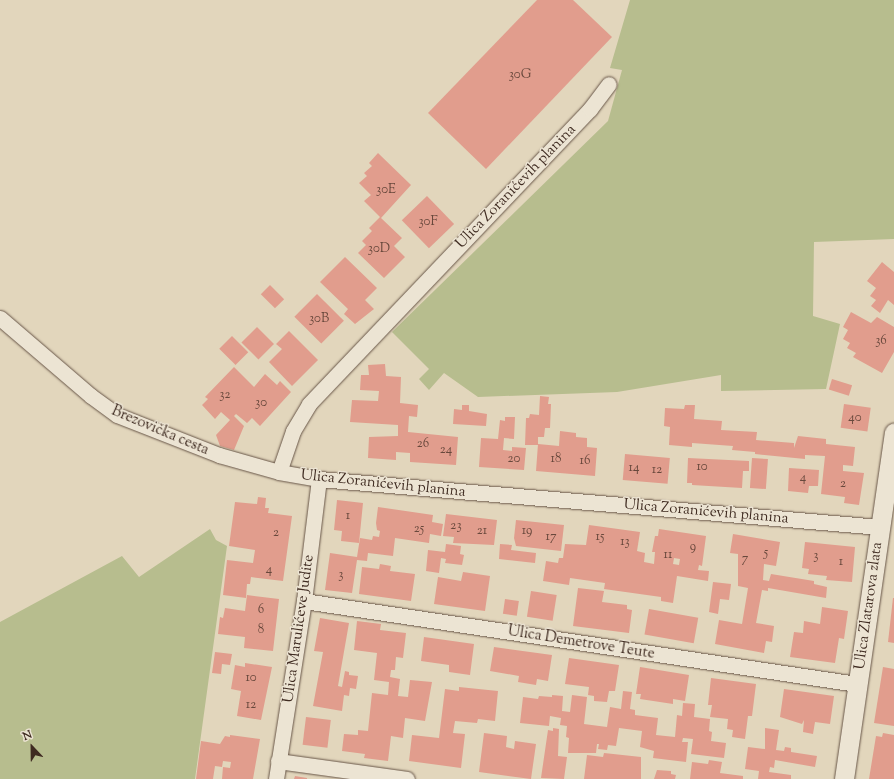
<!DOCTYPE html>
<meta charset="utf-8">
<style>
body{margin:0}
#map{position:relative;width:894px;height:779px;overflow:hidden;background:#e2d6bc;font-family:"Sorts Mill Goudy",serif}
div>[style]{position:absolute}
.green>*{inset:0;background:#b7bd8e}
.building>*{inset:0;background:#e19d8d;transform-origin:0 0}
.roads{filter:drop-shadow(0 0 1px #685648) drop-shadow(0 0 1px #685648)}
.minor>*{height:15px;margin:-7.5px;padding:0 7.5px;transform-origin:7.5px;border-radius:7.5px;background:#ece4d3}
.tertiary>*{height:19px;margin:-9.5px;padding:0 9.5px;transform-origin:9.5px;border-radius:9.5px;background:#ece4d3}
span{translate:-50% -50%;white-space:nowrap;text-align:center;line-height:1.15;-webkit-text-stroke:3px #ece4d3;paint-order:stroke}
.number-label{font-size:13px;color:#68483c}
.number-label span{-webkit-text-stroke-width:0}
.street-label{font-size:15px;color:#3f2b21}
.north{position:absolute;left:12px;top:727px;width:40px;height:40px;-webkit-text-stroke:3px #ece4d3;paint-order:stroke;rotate:338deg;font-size:11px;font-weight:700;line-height:16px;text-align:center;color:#3f2b21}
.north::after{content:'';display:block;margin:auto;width:14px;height:18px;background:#3f2b21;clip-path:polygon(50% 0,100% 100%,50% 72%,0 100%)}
</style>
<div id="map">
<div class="green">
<i style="clip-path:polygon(630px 0,894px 0,894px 239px,814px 242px,813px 316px,840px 324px,826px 389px,721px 391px,721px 375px,617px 392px,478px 397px,444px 373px,429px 390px,419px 379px,429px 369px,392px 332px,608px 121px,622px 70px,610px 68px)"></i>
<i style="clip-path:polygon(210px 529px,216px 540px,227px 546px,195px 779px,0 779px,0 622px,122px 556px,139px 577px)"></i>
</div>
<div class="building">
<i style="clip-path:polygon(537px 0,573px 0,612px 37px,486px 169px,428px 113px)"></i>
<i style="clip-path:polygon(378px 153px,411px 185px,381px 218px,402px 238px,394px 246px,405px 257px,384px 278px,358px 253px,366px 245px,362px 241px,372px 231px,369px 228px,380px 217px,364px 201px,371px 195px,359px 183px,367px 176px,364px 173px,372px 166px,369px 163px)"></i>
<i style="left:427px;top:196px;width:39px;height:35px;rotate:46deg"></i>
<i style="clip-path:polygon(345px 257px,377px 288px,365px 300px,374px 309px,355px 324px,344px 314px,348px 309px,320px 282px)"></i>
<i style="clip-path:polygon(882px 262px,894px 272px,894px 305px,888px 300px,880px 313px,871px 306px,876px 300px,870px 296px,876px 288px,867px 281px)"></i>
<i style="left:270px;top:285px;width:20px;height:13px;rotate:45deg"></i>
<i style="left:317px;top:294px;width:38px;height:32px;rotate:45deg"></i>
<i style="clip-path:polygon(851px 312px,871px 323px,877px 317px,894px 327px,894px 352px,882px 373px,853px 357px,856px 353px,847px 348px,850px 343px,843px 339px,848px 330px,843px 327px)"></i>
<i style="left:257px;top:327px;width:24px;height:22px;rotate:45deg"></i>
<i style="clip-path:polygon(289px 331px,318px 360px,292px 386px,269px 362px,282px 349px,276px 344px)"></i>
<i style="left:232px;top:336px;width:23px;height:18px;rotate:45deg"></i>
<i style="clip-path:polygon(385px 364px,386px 376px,401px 377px,400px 403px,418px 405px,417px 417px,409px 416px,408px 432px,458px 437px,456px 465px,410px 462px,410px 453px,396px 452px,396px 460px,368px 458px,369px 437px,398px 436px,398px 425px,350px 422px,352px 400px,378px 401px,379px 391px,360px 390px,361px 375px,369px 375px,368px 365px)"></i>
<i style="clip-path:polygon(234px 367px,254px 387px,265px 374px,277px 385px,280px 381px,291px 392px,260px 426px,252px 418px,247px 423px,236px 414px,234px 416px,244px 426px,234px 450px,220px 446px,216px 435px,230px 420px,221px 412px,215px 419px,202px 405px,208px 399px,205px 397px)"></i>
<i style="left:832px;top:379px;width:21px;height:11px;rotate:17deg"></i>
<i style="clip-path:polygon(540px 396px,549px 397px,548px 404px,551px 404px,550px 428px,545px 428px,544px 437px,538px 437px,538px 445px,525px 445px,526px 418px,529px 418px,530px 414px,539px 415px)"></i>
<i style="left:844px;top:404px;width:27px;height:24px;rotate:8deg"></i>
<i style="clip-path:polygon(462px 405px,469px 405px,469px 411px,487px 414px,486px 426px,453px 424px,454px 409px,462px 410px)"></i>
<i style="clip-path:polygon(685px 405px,695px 405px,694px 419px,722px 421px,721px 430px,757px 432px,756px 440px,794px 443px,794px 448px,798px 436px,826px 439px,826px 444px,855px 447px,853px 466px,843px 465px,843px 471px,864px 473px,859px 505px,844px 503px,845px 497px,821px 494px,825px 456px,805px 455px,805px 459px,755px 454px,755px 452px,732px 450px,733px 446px,692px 443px,692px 447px,669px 445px,670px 427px,664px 426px,665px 408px,684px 409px)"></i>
<i style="clip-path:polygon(505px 417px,515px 417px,514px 439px,504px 438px,503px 450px,512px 451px,512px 447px,526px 448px,524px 470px,479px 467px,481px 438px,498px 439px,500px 420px,505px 421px)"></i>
<i style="clip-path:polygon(560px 431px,576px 433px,576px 437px,587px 438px,587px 447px,597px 448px,595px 476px,536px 471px,538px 444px,559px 446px)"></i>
<i style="left:625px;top:454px;width:45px;height:26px;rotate:5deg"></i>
<i style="clip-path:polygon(688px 458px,749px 461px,749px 471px,743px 471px,742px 488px,692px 485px,692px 483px,687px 483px)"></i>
<i style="left:752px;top:458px;width:16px;height:30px;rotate:4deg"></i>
<i style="clip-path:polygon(789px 468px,819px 470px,818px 486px,809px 486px,808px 493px,788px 491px)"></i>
<i style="clip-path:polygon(258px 497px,266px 498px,265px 508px,269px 508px,268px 513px,292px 516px,283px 581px,251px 577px,250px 584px,247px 584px,246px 598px,223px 595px,227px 560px,253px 563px,255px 550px,229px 546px,235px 502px,257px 504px)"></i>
<i style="clip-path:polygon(337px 500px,363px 503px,359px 543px,341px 541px,342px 531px,334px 530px)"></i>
<i style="clip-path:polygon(378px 507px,433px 515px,432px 522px,443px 524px,441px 536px,430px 534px,429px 543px,395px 538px,393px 556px,368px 553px,367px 561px,357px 560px,352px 593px,325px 590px,330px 553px,357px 557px,360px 538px,372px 540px,373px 536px,379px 537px,380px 531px,377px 530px,376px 523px)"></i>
<i style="clip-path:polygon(446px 514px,497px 520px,494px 545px,453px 543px,454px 537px,443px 536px)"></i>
<i style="clip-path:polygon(516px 520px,564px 525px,561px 551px,516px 546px,514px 538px)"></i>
<i style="clip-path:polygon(evenodd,589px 525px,640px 532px,637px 551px,645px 553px,644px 562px,654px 564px,655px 552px,652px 552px,655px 536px,658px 536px,659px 529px,706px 536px,702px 566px,699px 565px,698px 570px,709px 571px,708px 581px,677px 576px,673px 603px,661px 601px,661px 597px,604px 589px,605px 583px,570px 578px,569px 585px,543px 581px,546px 561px,558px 563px,559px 558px,563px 558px,565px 544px,586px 545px,589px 525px,674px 558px,680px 559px,679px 565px,673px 564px,674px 558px)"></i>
<i style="clip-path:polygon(733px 534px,780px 542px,776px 566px,764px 564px,763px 580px,769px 581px,771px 574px,814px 581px,814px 584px,827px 587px,826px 598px,768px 588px,768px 591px,762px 590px,756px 623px,774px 626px,772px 642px,766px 641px,764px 653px,715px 644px,719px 620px,742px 624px,748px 588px,738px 586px,738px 554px,730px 553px)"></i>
<i style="clip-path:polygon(805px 542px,855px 547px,852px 582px,826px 580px,827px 576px,808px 574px,809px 569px,802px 568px)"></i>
<i style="clip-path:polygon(446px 544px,461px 546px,460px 554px,464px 555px,462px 565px,445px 563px,446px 559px,441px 558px,439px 573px,426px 571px,428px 550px,445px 552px)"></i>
<i style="clip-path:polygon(500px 544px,512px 545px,511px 550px,536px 553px,535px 563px,499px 559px)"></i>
<i style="clip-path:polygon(380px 564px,391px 566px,390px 571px,415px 574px,411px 601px,359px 594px,362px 567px,379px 569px)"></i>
<i style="clip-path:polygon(463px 572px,490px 576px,485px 611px,434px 604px,438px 577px,461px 581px)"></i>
<i style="clip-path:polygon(713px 582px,731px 584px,729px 600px,720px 599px,718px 614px,709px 612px)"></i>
<i style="clip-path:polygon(578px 588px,604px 591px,602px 602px,627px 605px,627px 609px,632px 610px,629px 633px,573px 626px)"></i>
<i style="left:531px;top:591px;width:26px;height:26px;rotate:9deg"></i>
<i style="clip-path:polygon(247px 595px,279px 599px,273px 651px,244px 648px,245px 637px,218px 634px,220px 617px,223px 618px,225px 608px,245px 611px)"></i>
<i style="clip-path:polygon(893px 598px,894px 598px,894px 643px,888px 642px)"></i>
<i style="left:505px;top:599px;width:14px;height:15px;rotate:8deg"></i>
<i style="clip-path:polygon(822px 607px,848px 611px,844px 639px,839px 638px,835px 663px,790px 657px,794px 632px,803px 633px,804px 621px,820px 624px)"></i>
<i style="left:649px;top:609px;width:50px;height:26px;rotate:10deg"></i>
<i style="clip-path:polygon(320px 618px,349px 623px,338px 686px,342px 687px,345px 671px,349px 672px,349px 675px,358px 676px,356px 689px,350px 688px,349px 696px,344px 695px,342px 711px,313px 706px,323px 652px,314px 651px)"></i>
<i style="clip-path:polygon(357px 621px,381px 624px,380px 630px,406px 633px,403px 658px,396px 657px,395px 670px,391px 670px,390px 677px,400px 679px,398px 696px,408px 697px,410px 680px,432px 682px,425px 721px,405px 718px,403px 738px,391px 736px,388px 761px,364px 758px,365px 754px,342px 751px,344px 734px,358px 735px,358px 730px,368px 731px,372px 693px,388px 695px,389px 682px,374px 680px,377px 653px,354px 650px)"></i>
<i style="clip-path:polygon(424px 637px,474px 644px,470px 675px,449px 672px,449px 665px,421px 661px)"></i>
<i style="clip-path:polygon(494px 647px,552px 655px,548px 681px,537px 679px,536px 685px,518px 682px,519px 676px,490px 671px)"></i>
<i style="clip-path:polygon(215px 652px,232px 654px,230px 665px,222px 664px,221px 674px,212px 673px)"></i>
<i style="clip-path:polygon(569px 658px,619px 665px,615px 691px,609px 691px,607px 702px,594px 701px,594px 696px,588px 695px,589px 687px,565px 684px)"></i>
<i style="clip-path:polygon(245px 663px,272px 667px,261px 720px,237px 716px,241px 691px,231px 689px,235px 665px,245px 667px)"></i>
<i style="clip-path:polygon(640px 667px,689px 675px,685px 701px,673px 699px,673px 704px,640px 699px,641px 694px,636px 694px)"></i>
<i style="clip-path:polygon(883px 667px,894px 669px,894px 726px,874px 723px)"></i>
<i style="clip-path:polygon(711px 678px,756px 684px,752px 716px,748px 716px,745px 739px,732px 737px,733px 730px,727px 729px,728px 719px,710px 717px,712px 705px,708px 705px)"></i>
<i style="clip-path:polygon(459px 687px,498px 691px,495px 721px,478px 719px,477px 723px,455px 721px,453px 733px,465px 734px,461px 768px,409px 761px,412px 735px,439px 738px,445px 689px,459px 691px)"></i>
<i style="clip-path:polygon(784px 689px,834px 696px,830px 724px,815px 722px,813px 734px,803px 732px,804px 720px,802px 724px,780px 717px)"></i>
<i style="clip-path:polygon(623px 691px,632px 692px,630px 709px,635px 710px,635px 715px,658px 718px,656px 735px,675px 737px,677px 715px,682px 716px,683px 703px,695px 704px,694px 717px,710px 719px,709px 731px,712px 732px,711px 741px,726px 743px,724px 758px,691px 754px,693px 739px,683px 738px,682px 742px,688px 742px,686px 762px,653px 758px,654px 751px,640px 747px,642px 731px,619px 728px,616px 746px,608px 745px,607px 750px,598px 749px,599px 744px,597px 744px,596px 753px,568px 753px,569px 738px,566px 737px,567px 726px,560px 725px,561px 718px,550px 716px,549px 726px,520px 723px,523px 697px,538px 699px,539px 696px,552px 697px,552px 695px,563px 696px,562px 711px,570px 712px,572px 695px,587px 697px,584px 724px,607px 727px,610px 707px,621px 709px)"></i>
<i style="left:306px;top:717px;width:25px;height:28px;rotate:7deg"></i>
<i style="clip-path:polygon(553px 728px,559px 729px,558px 756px,567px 757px,564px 779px,541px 778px,548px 730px,553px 731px)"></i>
<i style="clip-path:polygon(765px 728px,779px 730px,776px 750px,784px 751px,785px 747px,791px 748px,791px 752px,817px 756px,815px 767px,775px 760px,774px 768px,770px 767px,769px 772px,791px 775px,791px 779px,758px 779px,759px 771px,745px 769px,748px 747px,765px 749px)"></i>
<i style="clip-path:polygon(484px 733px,507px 736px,506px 747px,514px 749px,515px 741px,536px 744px,531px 779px,479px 772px)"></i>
<i style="clip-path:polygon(883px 733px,894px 735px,894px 779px,869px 779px,876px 736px,882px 737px)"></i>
<i style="clip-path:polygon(230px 735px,260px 739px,253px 779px,222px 779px,223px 767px,230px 768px,231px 762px,223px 761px,222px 767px,215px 766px,213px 779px,196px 779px,201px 741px,220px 744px,225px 736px,230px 737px)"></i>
<i style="clip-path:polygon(604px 753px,641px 757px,641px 779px,584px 779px,587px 755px,603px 757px)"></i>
<i style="clip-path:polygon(709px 760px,722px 762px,720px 773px,743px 776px,743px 779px,690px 779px,692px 762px,708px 764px)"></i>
<i style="clip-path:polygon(657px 770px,671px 771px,671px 774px,676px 775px,675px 779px,654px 779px)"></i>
<i style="clip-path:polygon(295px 776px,307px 778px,307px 779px,294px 779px)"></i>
</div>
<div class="roads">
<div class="minor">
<i style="left:0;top:318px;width:120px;rotate:40.6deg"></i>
<i style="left:91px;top:396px;width:32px;rotate:36deg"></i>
<i style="left:117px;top:415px;width:110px;rotate:21.4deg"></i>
<i style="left:219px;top:455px;width:62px;rotate:15.8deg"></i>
<i style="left:279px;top:472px;width:41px;rotate:9.9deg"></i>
<i style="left:319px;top:479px;width:563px;rotate:4.89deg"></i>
<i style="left:279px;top:472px;width:43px;rotate:-71.1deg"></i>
<i style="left:293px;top:431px;width:31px;rotate:-59deg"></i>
<i style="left:309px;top:404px;width:407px;rotate:-46.4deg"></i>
<i style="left:590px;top:109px;width:31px;rotate:-53deg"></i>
<i style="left:304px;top:601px;width:559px;rotate:8.54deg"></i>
<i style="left:278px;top:761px;width:130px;rotate:7.9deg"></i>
<i style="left:276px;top:779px;width:180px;rotate:-81.1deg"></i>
<i style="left:304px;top:601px;width:123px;rotate:-83deg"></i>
</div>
<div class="tertiary">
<i style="left:844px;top:779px;width:350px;rotate:-81.8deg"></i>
</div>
</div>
<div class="number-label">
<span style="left:520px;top:75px">30G</span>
<span style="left:386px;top:190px">30E</span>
<span style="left:428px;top:222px">30F</span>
<span style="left:379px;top:249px">30D</span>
<span style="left:319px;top:319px">30B</span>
<span style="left:881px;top:341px">36</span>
<span style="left:225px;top:395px">32</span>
<span style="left:261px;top:403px">30</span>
<span style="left:855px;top:418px">40</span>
<span style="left:423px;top:444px">26</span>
<span style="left:446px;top:450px">24</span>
<span style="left:514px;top:459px">20</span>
<span style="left:556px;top:459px">18</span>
<span style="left:585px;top:461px">16</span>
<span style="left:702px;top:467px">10</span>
<span style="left:634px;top:468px">14</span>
<span style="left:657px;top:470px">12</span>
<span style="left:803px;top:478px">4</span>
<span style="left:843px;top:484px">2</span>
<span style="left:348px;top:516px">1</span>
<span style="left:456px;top:526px">23</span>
<span style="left:419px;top:529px">25</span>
<span style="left:482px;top:531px">21</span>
<span style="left:527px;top:531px">19</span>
<span style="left:276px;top:533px">2</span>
<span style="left:551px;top:537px">17</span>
<span style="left:600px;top:537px">15</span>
<span style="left:625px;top:542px">13</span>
<span style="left:693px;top:547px">9</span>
<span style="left:766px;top:553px">5</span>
<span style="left:668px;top:555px">11</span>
<span style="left:816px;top:556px">3</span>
<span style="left:745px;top:559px">7</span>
<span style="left:841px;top:562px">1</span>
<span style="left:269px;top:570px">4</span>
<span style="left:341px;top:575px">3</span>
<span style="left:261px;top:610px">6</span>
<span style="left:261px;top:630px">8</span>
<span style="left:251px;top:678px">10</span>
<span style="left:251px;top:705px">12</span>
</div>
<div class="street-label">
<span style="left:516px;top:187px;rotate:-46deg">Ulica Zoranićevih planina</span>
<span style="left:160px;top:431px;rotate:23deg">Brezovička cesta</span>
<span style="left:383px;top:484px;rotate:6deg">Ulica Zoranićevih planina</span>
<span style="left:706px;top:512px;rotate:5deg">Ulica Zoranićevih planina</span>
<span style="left:869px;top:606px;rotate:-82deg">Ulica Zlatarova zlata</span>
<span style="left:299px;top:629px;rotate:-82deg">Ulica Marulićeve Judite</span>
<span style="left:581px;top:643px;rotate:9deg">Ulica Demetrove Teute</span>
</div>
<div class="north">N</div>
</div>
